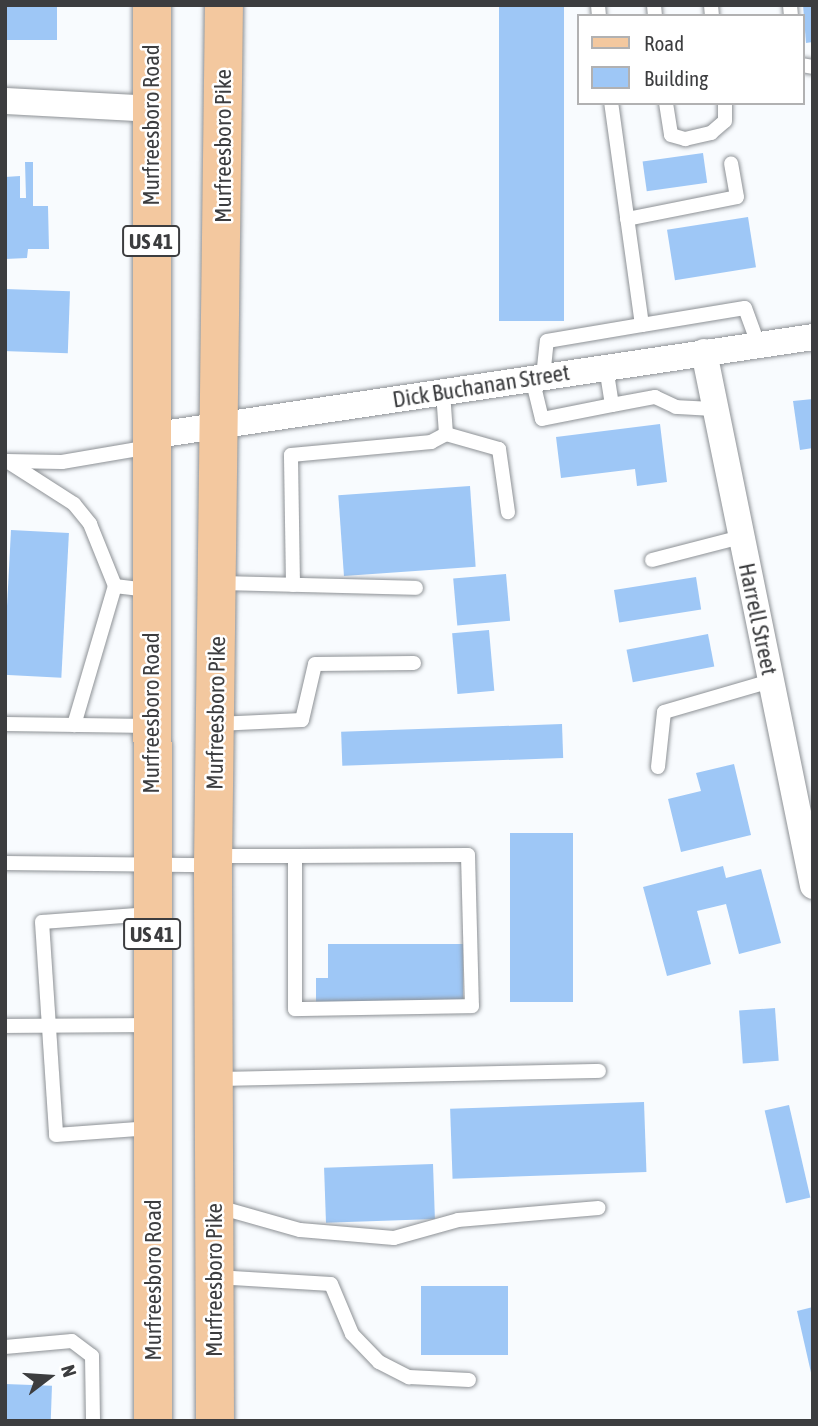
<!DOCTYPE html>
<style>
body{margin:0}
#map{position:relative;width:818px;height:1426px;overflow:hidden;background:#f8fbfe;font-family:"Asap Condensed",sans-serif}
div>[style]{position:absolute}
.building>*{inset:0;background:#9ec7f6;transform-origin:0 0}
.roads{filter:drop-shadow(0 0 2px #8d9195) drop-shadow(0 0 2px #8d9195)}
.service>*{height:14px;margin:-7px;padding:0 7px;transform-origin:7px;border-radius:7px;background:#fff}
.minor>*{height:26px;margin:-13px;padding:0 13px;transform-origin:13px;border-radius:13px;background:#fff}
.primary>*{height:38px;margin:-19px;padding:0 19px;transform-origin:19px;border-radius:19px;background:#f3c89f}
span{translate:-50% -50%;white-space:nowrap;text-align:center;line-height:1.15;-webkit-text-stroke:5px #fff;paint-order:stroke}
.shield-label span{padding:2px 5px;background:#fff;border:2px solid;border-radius:5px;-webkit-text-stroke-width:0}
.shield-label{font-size:21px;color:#3c3d3f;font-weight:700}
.street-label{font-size:23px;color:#3c3d3f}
.frame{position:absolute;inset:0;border:7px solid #3c3d3f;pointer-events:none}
.legend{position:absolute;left:577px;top:14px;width:228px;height:91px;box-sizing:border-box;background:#fff;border:2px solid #b1b1b2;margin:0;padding:9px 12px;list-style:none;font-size:21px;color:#3c3d3f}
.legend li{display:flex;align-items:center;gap:14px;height:35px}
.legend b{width:35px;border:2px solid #b1b1b2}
.north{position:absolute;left:14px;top:1342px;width:70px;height:70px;-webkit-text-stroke:5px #fff;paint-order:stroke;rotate:73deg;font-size:19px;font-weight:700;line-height:28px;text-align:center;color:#3c3d3f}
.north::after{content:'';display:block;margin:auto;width:24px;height:32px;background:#3c3d3f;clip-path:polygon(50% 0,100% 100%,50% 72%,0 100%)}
</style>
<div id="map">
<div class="building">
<i style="left:5px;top:5px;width:52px;height:35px"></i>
<i style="left:499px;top:5px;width:65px;height:316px"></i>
<i style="clip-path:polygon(803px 5px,813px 5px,813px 42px,806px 43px)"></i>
<i style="left:703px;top:153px;width:30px;height:61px;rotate:82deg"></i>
<i style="clip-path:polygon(25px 162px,33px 162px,33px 206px,48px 206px,49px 249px,28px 249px,27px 258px,5px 259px,5px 177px,20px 176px,20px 198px,26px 198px)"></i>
<i style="left:748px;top:217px;width:51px;height:82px;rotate:81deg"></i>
<i style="left:5px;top:289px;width:65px;height:62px;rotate:2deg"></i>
<i style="clip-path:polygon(813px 399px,813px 448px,800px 450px,793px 401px)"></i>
<i style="clip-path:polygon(660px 424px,667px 482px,637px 486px,635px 469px,561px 478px,556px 437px)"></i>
<i style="left:470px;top:486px;width:81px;height:132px;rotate:86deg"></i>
<i style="left:11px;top:530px;width:58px;height:145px;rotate:3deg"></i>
<i style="left:506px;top:574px;width:47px;height:53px;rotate:85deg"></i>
<i style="left:696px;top:577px;width:33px;height:83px;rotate:81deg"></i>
<i style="left:489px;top:630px;width:61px;height:37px;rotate:85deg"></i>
<i style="left:708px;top:634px;width:33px;height:83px;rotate:79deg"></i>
<i style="left:562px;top:724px;width:34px;height:221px;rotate:88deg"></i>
<i style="clip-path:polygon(734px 764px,751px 835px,681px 852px,668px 799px,701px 791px,696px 773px)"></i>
<i style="left:510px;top:833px;width:63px;height:169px"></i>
<i style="clip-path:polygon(723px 866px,726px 878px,761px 869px,781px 943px,739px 954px,726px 904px,697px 911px,711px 964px,667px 976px,643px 887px)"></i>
<i style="clip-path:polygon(328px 944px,463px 944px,463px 1002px,316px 1002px,316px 978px,328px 978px)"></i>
<i style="left:775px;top:1008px;width:53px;height:36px;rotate:86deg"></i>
<i style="left:644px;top:1102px;width:70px;height:194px;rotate:88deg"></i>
<i style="left:789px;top:1105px;width:95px;height:25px;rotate:77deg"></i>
<i style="left:433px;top:1164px;width:55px;height:109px;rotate:88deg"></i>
<i style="left:508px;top:1286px;width:69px;height:87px;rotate:90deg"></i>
<i style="clip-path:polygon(813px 1307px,813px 1377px,812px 1377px,797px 1311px)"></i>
<i style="left:5px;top:1384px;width:47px;height:37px;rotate:2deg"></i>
</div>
<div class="roads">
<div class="service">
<i style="left:598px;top:5px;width:11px;rotate:85deg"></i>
<i style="left:654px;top:5px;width:11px;rotate:85deg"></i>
<i style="left:711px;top:5px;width:11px;rotate:85deg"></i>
<i style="left:790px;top:5px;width:11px;rotate:85deg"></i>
<i style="left:802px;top:65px;width:11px;rotate:10deg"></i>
<i style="left:666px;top:103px;width:32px;rotate:81deg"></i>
<i style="left:671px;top:135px;width:15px;rotate:16deg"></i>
<i style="left:685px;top:139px;width:27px;rotate:-13deg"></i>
<i style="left:711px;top:133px;width:18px;rotate:-41deg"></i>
<i style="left:725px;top:121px;width:18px;rotate:-90deg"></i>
<i style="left:627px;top:219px;width:112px;rotate:-11.3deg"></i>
<i style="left:737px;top:197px;width:34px;rotate:-100deg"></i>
<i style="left:642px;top:325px;width:104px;rotate:-9.4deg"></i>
<i style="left:745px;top:308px;width:38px;rotate:70deg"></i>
<i style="left:543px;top:377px;width:36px;rotate:-84deg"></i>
<i style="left:547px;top:341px;width:96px;rotate:-9.6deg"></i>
<i style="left:642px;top:325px;width:224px;rotate:-97.9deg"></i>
<i style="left:532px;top:378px;width:42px;rotate:76.3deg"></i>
<i style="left:542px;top:419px;width:71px;rotate:-11.3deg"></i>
<i style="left:612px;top:405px;width:38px;rotate:-99deg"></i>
<i style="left:612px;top:405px;width:44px;rotate:-10.5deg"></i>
<i style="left:655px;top:397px;width:23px;rotate:25deg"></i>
<i style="left:676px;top:407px;width:39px;rotate:3deg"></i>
<i style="left:446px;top:434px;width:55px;rotate:15.8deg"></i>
<i style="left:499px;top:449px;width:64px;rotate:81.9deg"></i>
<i style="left:6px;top:461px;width:56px;rotate:1deg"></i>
<i style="left:62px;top:462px;width:89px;rotate:-9.7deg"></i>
<i style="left:7px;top:461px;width:80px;rotate:32.7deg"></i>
<i style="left:74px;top:504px;width:26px;rotate:51deg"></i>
<i style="left:90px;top:524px;width:67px;rotate:68deg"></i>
<i style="left:115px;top:586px;width:34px;rotate:7deg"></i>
<i style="left:652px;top:560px;width:92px;rotate:-14.5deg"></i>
<i style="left:218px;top:583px;width:198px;rotate:1.4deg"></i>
<i style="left:293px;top:585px;width:130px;rotate:-90.9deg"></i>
<i style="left:291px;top:455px;width:141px;rotate:-5.3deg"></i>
<i style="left:431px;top:442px;width:17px;rotate:-28deg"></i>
<i style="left:446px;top:434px;width:42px;rotate:-94.1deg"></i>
<i style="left:5px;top:724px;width:146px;rotate:0.8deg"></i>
<i style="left:217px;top:724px;width:85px;rotate:-2.7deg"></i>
<i style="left:302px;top:720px;width:57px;rotate:-76.9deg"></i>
<i style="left:315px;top:664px;width:99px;rotate:-0.6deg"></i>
<i style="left:74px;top:725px;width:145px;rotate:-73.6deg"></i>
<i style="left:658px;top:767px;width:55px;rotate:-83.8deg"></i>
<i style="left:664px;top:712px;width:111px;rotate:-16.2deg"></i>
<i style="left:214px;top:856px;width:81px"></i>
<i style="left:295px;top:856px;width:173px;rotate:-0.3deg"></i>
<i style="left:468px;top:855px;width:151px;rotate:88.5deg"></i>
<i style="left:472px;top:1006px;width:177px;rotate:179deg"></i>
<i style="left:295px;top:1009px;width:153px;rotate:-90deg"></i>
<i style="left:5px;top:863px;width:205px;rotate:0.6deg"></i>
<i style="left:150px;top:914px;width:108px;rotate:175.8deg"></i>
<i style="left:42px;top:922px;width:213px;rotate:86.2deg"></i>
<i style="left:56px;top:1135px;width:95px;rotate:-4.2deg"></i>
<i style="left:5px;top:1026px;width:146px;rotate:-0.4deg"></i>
<i style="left:215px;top:1079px;width:384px;rotate:-1.2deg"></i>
<i style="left:215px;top:1206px;width:88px;rotate:15.8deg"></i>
<i style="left:300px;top:1230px;width:94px;rotate:4.9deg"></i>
<i style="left:394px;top:1238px;width:66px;rotate:-15.7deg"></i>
<i style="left:458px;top:1220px;width:141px;rotate:-4.9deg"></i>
<i style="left:216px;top:1277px;width:115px;rotate:3.5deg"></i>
<i style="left:331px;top:1284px;width:54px;rotate:67.2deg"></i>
<i style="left:352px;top:1334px;width:39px;rotate:46deg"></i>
<i style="left:379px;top:1362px;width:34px;rotate:27deg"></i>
<i style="left:409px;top:1377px;width:60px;rotate:2.9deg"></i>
<i style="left:5px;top:1347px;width:67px;rotate:-5.1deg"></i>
<i style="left:72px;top:1341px;width:25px;rotate:37deg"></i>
<i style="left:92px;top:1356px;width:65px;rotate:89.1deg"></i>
</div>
<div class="minor">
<i style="left:5px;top:101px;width:146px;rotate:3.1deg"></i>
<i style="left:704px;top:352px;width:545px;rotate:78.46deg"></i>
<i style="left:150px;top:436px;width:670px;rotate:-8.49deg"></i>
</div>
<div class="primary">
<i style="left:152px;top:5px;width:1416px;rotate:89.96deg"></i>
<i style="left:215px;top:1421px;width:556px;rotate:-90.21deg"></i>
<i style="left:213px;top:865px;width:860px;rotate:-89.27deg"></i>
</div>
</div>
<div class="shield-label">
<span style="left:151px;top:241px">US 41</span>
<span style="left:152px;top:934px">US 41</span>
</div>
<div class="street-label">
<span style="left:151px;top:125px;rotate:-90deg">Murfreesboro Road</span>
<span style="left:223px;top:146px;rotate:-90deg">Murfreesboro Pike</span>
<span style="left:481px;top:386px;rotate:-9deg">Dick Buchanan Street</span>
<span style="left:758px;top:619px;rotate:78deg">Harrell Street</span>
<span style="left:151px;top:713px;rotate:-90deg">Murfreesboro Road</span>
<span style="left:216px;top:713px;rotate:-89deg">Murfreesboro Pike</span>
<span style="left:153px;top:1280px;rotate:-90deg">Murfreesboro Road</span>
<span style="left:214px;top:1280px;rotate:-90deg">Murfreesboro Pike</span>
</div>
<div class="frame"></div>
<ul class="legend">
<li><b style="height:9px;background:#f3c89f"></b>Road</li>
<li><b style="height:19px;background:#9ec7f6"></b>Building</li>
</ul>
<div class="north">N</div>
</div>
